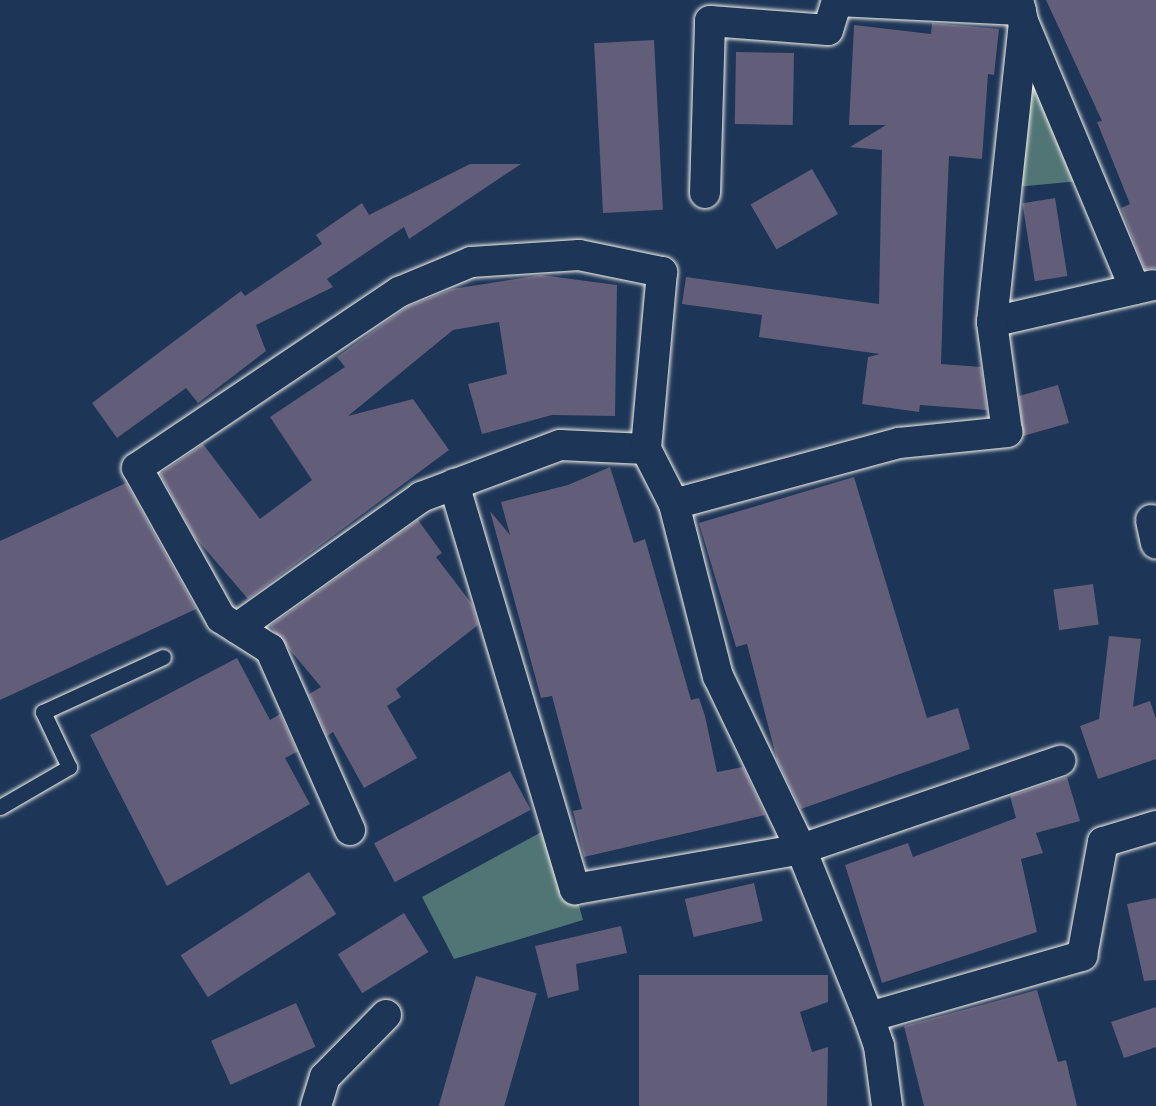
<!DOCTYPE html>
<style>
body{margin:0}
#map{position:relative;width:1156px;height:1106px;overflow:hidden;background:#1d3557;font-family:Delius,sans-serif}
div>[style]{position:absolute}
.green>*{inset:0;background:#517475}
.building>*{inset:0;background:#625d79;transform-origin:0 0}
.roads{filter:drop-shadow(0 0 2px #f4f1e8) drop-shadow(0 0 2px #f4f1e8)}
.service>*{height:15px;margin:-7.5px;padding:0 7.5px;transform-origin:7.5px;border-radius:7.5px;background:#1d3557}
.minor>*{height:30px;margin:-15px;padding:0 15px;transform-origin:15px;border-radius:15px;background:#1d3557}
span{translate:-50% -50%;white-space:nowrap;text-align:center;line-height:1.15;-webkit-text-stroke:5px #1d3557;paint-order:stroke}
</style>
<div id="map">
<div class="green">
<i style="clip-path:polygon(1024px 25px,1090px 180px,1005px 188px)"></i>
<i style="clip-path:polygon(556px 824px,583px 920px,454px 959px,422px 897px)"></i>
</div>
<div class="building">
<i style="clip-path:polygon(1046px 0,1156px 0,1156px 268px,1145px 269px,1142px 262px,1121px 208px,1130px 204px,1097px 122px,1102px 121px)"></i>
<i style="clip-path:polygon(932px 23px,999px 29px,994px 75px,988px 74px,982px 159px,949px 156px,944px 272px,941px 364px,981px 367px,987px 410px,920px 405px,919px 412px,862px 404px,868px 357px,880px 354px,759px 337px,762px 315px,682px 304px,686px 277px,879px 304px,882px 150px,850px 147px,886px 125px,849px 125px,854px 25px,931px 34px)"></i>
<i style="left:654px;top:40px;width:170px;height:60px;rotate:87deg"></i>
<i style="left:736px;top:52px;width:58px;height:72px;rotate:1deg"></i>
<i style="clip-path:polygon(470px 164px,521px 164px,409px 239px,404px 227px,327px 279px,333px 287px,256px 325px,266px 351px,198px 403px,186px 388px,117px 438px,92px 403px,241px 291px,245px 296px,322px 244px,316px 235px,362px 203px,369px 215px)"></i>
<i style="left:812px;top:169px;width:52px;height:71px;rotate:60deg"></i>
<i style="left:1055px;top:198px;width:79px;height:33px;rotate:81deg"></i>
<i style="clip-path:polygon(541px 275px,617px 285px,615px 416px,552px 415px,482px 434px,468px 384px,507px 374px,499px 322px,453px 330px,348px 416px,413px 399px,449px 450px,248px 599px,195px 537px,160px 474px,203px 444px,260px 519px,312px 480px,270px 417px,345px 367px,337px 357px,407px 307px,452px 289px)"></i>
<i style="clip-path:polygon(1058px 385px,1069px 423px,1023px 436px,1019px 396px)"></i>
<i style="clip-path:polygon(610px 467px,634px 543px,645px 539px,691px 700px,699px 698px,705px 716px,717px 772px,743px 767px,765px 815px,584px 857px,573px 811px,582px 809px,552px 696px,541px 698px,490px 511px,510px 535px,501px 502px,568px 485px)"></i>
<i style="clip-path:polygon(854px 477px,927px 718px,958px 708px,970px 749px,801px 809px,777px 760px,747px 644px,736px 647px,699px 523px)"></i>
<i style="clip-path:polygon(126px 483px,196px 609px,0 700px,0 541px)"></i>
<i style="clip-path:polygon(418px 520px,442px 553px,436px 557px,472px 604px,478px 625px,396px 689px,401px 697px,387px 706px,417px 758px,364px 788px,333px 732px,327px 736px,309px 694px,321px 687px,270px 626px)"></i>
<i style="left:1093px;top:584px;width:41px;height:40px;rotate:82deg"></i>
<i style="clip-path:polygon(1109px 636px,1141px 639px,1133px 707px,1150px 701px,1156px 719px,1156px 759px,1098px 779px,1080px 726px,1099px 719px)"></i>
<i style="clip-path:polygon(237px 658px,270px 720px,280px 714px,297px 752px,285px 758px,310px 804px,167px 886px,90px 735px)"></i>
<i style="left:510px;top:771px;width:44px;height:154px;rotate:62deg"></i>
<i style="clip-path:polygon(1067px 777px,1080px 821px,1036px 833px,1043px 853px,1021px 859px,1037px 932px,882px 983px,845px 865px,908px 843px,913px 857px,1016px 818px,1010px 796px)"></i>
<i style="left:309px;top:872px;width:50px;height:153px;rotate:57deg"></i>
<i style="left:754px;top:883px;width:39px;height:71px;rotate:77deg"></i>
<i style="clip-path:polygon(1156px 898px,1156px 980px,1144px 981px,1127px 904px)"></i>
<i style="left:404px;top:913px;width:46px;height:78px;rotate:58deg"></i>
<i style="clip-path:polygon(621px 926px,627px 953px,576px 964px,579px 990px,548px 998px,535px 946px)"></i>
<i style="clip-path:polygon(639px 975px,828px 975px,828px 1002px,800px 1012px,812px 1052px,828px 1047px,827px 1106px,639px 1106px)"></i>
<i style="left:476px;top:976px;width:63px;height:135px;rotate:16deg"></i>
<i style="clip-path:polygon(1037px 990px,1058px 1062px,1066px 1060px,1077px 1106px,924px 1106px,904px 1026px)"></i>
<i style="left:296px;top:1003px;width:48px;height:93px;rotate:66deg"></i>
<i style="clip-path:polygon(1156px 1007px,1156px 1047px,1124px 1058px,1111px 1022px)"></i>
</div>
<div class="roads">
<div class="service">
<i style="left:0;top:807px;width:80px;rotate:-30.1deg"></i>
<i style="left:69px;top:767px;width:61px;rotate:-115.3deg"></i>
<i style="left:43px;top:712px;width:132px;rotate:-24.6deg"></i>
</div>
<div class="minor">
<i style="left:1025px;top:26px;width:285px;rotate:67.3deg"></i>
<i style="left:705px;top:193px;width:172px;rotate:-88.3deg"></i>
<i style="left:710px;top:21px;width:118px;rotate:4.4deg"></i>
<i style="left:828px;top:30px;width:30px;rotate:-73deg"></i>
<i style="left:837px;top:1px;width:184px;rotate:2.8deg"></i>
<i style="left:992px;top:322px;width:165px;rotate:-12.9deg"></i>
<i style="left:454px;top:484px;width:423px;rotate:73.4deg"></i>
<i style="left:575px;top:889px;width:230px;rotate:-10deg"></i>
<i style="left:801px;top:849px;width:274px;rotate:-18.8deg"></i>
<i style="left:674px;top:504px;width:233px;rotate:-15.2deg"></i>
<i style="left:899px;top:443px;width:109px;rotate:-5.8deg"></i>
<i style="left:1007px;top:432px;width:111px;rotate:-97.8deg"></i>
<i style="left:992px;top:322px;width:299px;rotate:-83.9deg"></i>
<i style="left:1024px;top:25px;width:26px;rotate:-103deg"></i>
<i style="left:1151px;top:520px;width:24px;rotate:78deg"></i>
<i style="left:237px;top:628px;width:226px;rotate:-35.4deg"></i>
<i style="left:421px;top:497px;width:148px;rotate:-20.5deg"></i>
<i style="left:560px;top:445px;width:86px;rotate:2.7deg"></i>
<i style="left:350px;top:830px;width:198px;rotate:-113.8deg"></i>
<i style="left:270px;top:649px;width:58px;rotate:-147.7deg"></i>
<i style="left:221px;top:618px;width:172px;rotate:-119.2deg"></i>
<i style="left:137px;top:468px;width:316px;rotate:-33.9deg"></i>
<i style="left:399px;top:292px;width:78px;rotate:-22.6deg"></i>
<i style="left:471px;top:262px;width:108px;rotate:-3.7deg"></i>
<i style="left:579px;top:255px;width:85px;rotate:11.6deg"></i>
<i style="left:662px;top:272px;width:178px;rotate:95.2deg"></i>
<i style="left:646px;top:449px;width:62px;rotate:63deg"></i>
<i style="left:674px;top:504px;width:178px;rotate:75.7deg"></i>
<i style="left:718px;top:676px;width:192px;rotate:64.4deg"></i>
<i style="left:801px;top:849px;width:181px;rotate:68deg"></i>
<i style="left:869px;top:1017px;width:31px;rotate:71deg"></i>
<i style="left:879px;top:1046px;width:61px;rotate:82.4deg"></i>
<i style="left:869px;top:1017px;width:222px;rotate:-16deg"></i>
<i style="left:1082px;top:956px;width:116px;rotate:-79.6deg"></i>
<i style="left:1103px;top:842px;width:55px;rotate:-16.8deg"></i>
<i style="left:316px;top:1106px;width:30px;rotate:-73deg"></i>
<i style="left:325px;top:1077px;width:87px;rotate:-45.5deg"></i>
</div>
</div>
</div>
